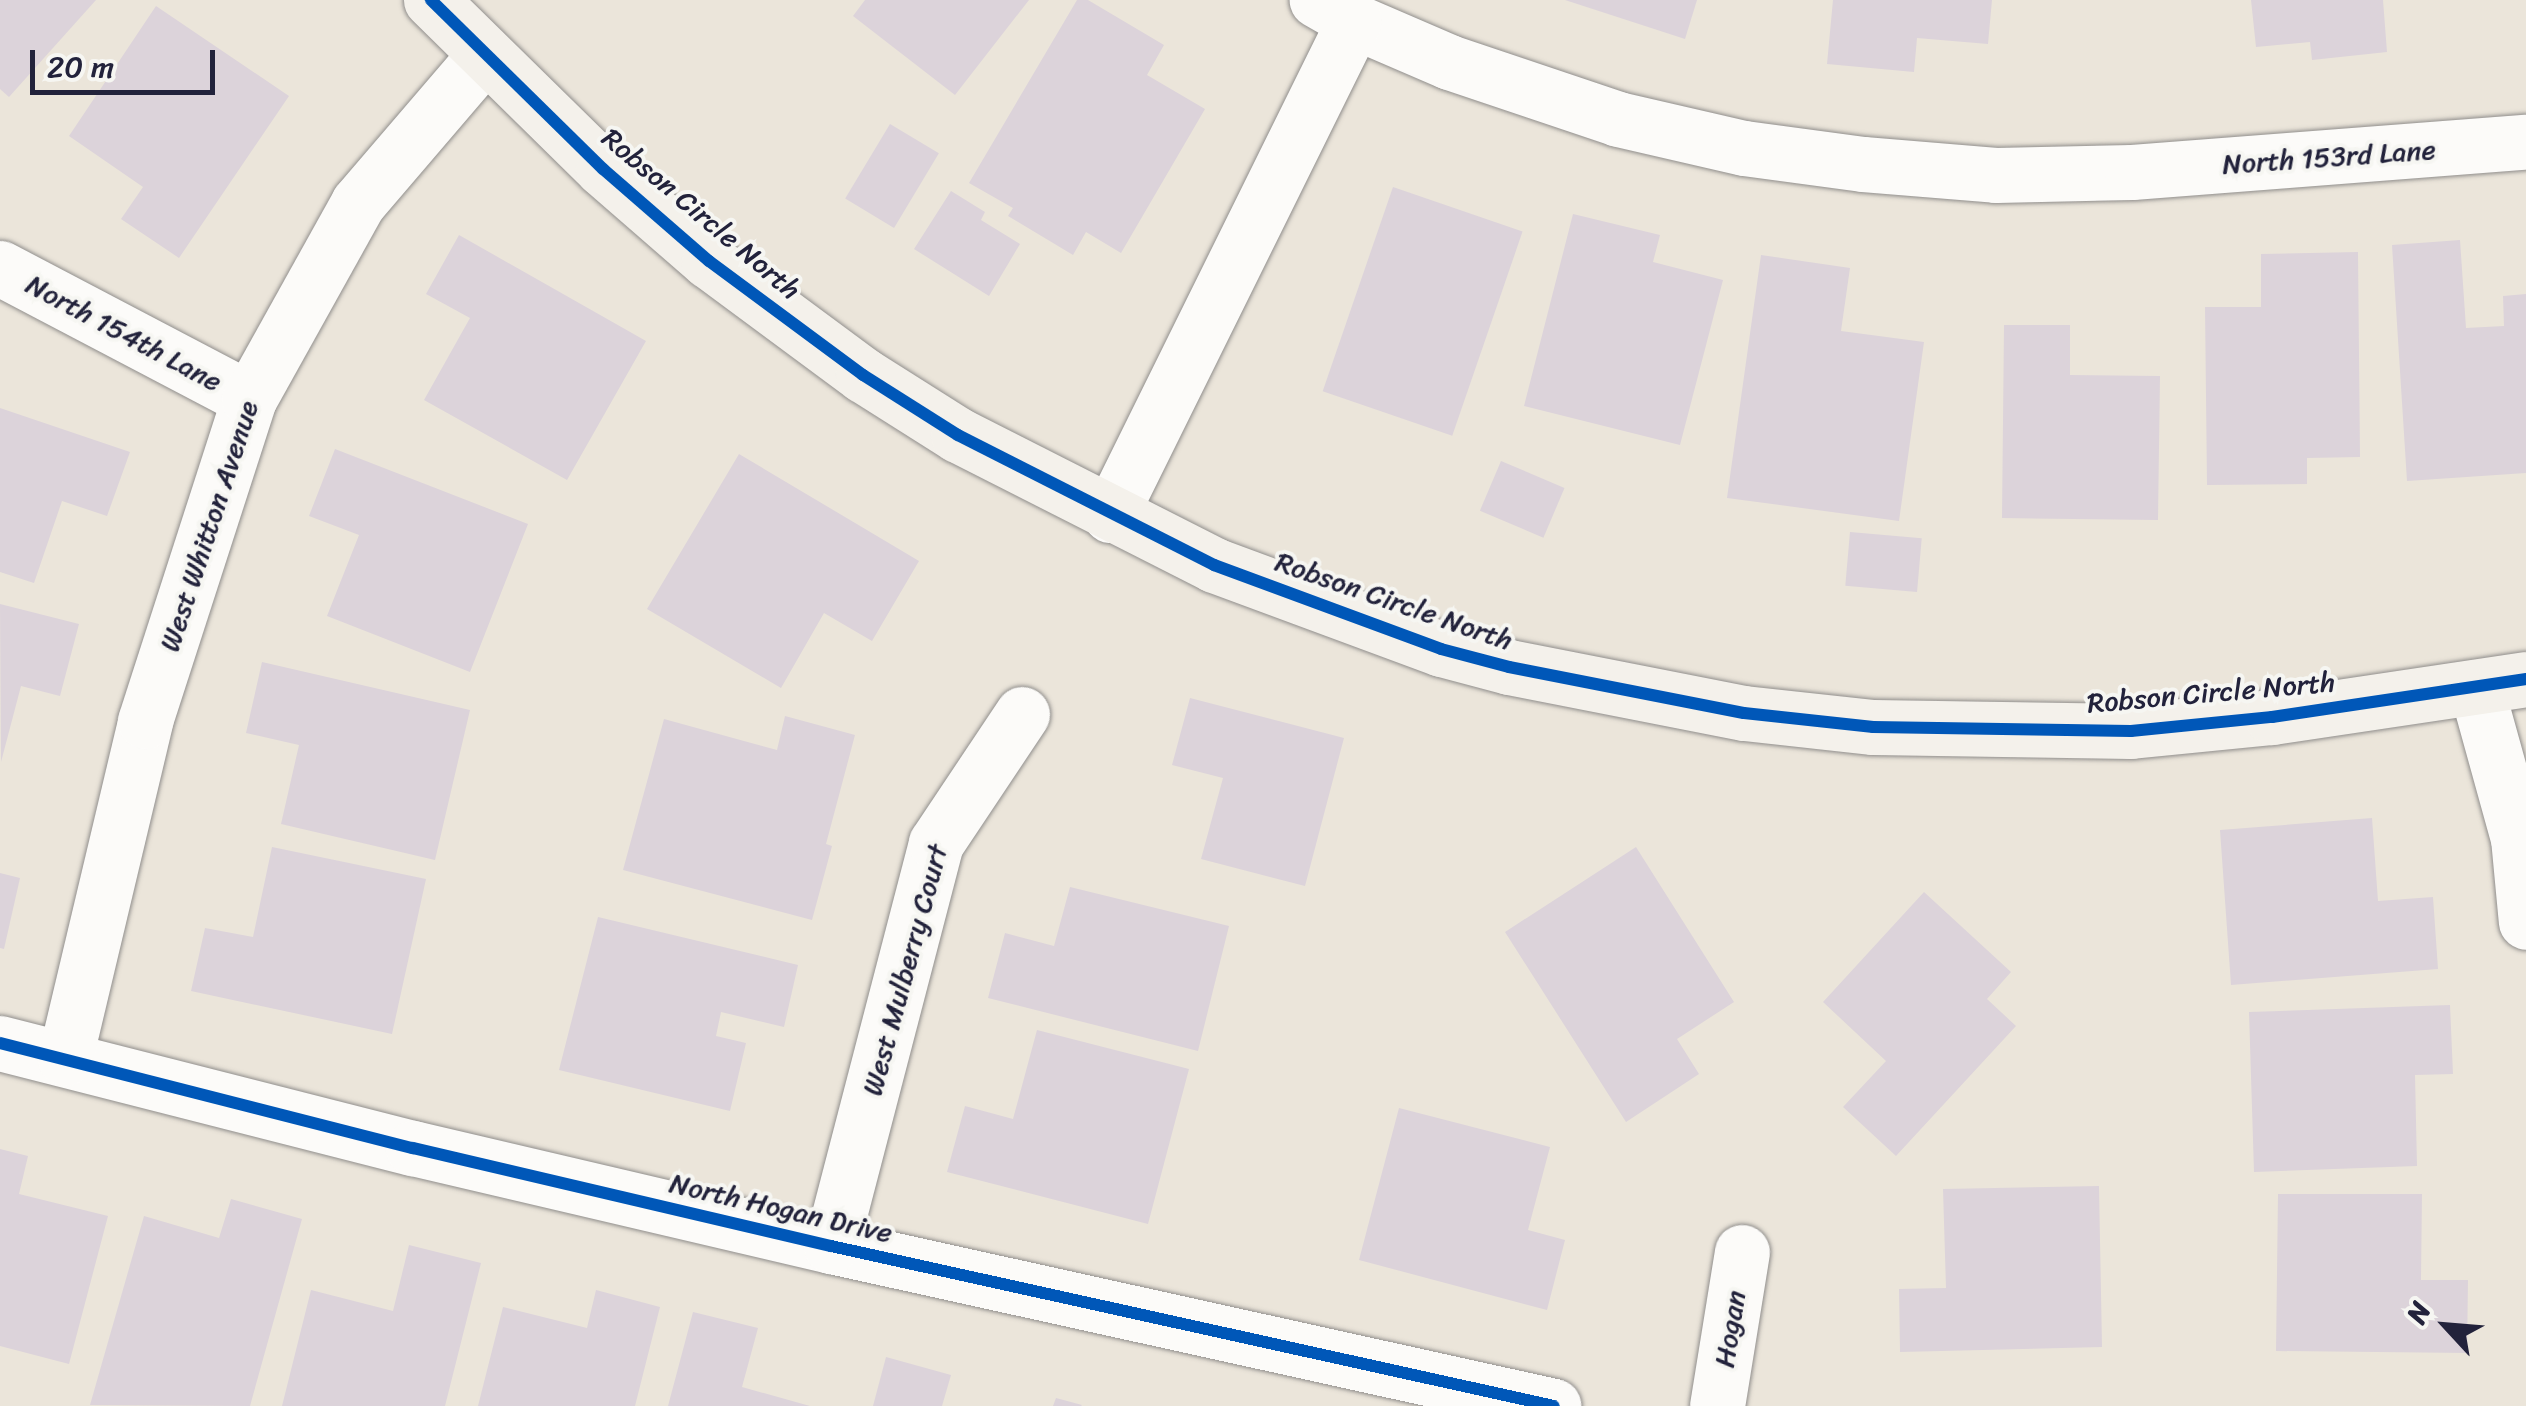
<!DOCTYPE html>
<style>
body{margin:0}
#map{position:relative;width:2526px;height:1406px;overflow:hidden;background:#ebe5da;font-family:Sriracha,sans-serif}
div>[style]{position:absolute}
.building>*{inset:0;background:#dcd3da;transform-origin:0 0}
.roads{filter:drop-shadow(0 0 2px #908e8c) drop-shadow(0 0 2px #908e8c)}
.street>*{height:55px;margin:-27.5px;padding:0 27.5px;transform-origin:27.5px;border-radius:27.5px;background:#fcfbf9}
.secondary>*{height:55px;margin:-27.5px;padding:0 27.5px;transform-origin:27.5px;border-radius:27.5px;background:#f4f1eb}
.cycleway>*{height:12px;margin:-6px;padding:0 6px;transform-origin:6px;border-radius:6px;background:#0057b8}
span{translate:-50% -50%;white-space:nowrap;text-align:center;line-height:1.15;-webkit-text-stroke:8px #f6f6f2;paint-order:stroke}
.street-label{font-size:28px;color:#22223b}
.north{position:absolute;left:2396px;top:1276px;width:100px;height:100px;-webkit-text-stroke:8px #f6f6f2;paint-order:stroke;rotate:296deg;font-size:28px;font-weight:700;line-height:40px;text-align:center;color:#22223b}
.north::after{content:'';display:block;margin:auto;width:35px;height:45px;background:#22223b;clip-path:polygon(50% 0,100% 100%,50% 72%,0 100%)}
.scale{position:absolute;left:30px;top:50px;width:185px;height:45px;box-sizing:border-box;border:5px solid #22223b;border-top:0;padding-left:12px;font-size:30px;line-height:35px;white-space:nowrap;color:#22223b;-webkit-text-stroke:8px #f6f6f2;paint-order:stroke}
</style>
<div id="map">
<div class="building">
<i style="clip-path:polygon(0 0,96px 0,9px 97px,0 89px)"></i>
<i style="clip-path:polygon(865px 0,1029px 0,955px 95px,853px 16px)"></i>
<i style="clip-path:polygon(1077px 0,1088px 0,1164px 45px,1147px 75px,1205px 109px,1121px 253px,1086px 232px,1073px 255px,1008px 216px,1013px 208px,969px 183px)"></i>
<i style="clip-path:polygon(1565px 0,1697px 0,1685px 39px)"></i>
<i style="clip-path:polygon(1833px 0,1992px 0,1988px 44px,1917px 38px,1914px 72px,1827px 64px)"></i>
<i style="clip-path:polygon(2251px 0,2383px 0,2387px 52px,2312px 60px,2310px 42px,2256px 47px)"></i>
<i style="clip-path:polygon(156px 6px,289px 96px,179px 258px,121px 219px,143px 187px,69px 136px)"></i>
<i style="left:890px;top:124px;width:57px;height:87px;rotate:31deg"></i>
<i style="left:1393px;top:187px;width:137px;height:216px;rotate:19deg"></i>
<i style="clip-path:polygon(951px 191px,985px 212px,981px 220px,1020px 244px,989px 296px,914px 249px)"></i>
<i style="clip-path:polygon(1573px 214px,1660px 235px,1653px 262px,1723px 280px,1680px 445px,1524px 406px)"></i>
<i style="clip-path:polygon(459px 235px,646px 341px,567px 480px,424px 400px,470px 318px,426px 294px)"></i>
<i style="clip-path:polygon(2460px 240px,2466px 328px,2504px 326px,2503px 296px,2526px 294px,2526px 473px,2407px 481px,2392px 245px)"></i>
<i style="clip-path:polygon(2358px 252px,2360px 457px,2307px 458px,2307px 484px,2207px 485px,2205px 307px,2261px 307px,2261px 254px)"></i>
<i style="clip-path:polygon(1761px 255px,1850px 268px,1841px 331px,1924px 342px,1899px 521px,1727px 498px)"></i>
<i style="clip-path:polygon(2004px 325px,2070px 325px,2070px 375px,2160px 376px,2158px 520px,2002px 518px)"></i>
<i style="clip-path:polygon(0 408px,130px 452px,107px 516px,62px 501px,34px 583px,0 572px)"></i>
<i style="clip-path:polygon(335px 449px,528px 524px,470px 672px,327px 616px,359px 535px,309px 516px)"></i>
<i style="clip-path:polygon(739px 454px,919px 561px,872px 641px,824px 613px,781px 688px,647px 609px)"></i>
<i style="left:1501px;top:461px;width:69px;height:54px;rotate:23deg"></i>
<i style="left:1850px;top:532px;width:72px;height:54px;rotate:5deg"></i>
<i style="clip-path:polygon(0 604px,79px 624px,60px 696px,21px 686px,1px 762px)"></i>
<i style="clip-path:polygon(262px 662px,470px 710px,435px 860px,281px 824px,299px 745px,246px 733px)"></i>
<i style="clip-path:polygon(1190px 698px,1344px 738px,1305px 886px,1201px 859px,1223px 778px,1172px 765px)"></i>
<i style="clip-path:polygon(785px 716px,855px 735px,826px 844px,832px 846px,812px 920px,623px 870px,664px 719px,777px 750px)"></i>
<i style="clip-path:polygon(2372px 818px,2378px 901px,2433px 897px,2438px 969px,2231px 985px,2220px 830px)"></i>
<i style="clip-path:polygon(272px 847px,426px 879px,392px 1034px,191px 991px,205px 928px,253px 937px)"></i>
<i style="clip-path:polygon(1636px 847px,1734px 1002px,1677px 1039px,1699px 1074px,1626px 1122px,1505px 932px)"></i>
<i style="clip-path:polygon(0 873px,20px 878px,4px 949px,0 948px)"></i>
<i style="clip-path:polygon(1070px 887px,1229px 926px,1198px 1051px,988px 998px,1005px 933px,1054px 946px)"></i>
<i style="clip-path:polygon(1924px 892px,2011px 972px,1987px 999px,2016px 1026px,1896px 1156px,1843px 1107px,1886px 1061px,1823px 1002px)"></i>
<i style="clip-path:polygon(598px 917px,798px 965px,784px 1027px,721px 1012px,716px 1036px,746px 1043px,730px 1111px,559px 1070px)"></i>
<i style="clip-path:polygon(2450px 1005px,2453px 1074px,2415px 1075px,2417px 1166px,2254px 1172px,2249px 1012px)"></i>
<i style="clip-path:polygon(1037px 1030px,1189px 1069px,1148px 1224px,947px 1172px,965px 1106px,1013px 1119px)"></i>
<i style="clip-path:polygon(1399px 1108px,1550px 1147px,1528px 1230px,1565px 1240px,1547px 1310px,1359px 1260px)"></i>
<i style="clip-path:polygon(0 1149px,28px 1156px,19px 1194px,108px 1216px,69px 1364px,0 1346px)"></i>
<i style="clip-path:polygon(2099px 1186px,2102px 1347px,1900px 1352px,1899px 1289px,1946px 1288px,1943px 1189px)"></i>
<i style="clip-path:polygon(2278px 1194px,2422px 1194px,2421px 1280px,2468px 1280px,2467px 1353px,2276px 1351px)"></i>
<i style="clip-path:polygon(231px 1199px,302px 1219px,250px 1406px,90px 1405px,144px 1216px,219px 1238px)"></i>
<i style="clip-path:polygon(409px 1245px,481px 1263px,445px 1406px,282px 1406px,311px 1290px,393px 1311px)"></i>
<i style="clip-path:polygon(596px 1290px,660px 1307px,635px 1406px,478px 1406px,503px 1307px,587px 1328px)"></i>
<i style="clip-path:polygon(693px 1312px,758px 1328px,742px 1387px,810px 1406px,668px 1406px)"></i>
<i style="clip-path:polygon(886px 1357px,951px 1375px,942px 1406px,873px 1406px)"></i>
<i style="clip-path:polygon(1056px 1398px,1082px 1405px,1081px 1406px,1053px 1406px)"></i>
</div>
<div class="roads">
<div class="street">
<i style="left:1354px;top:21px;width:103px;rotate:23.3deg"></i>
<i style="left:1449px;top:62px;width:178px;rotate:18.6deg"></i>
<i style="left:1618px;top:119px;width:129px;rotate:13deg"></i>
<i style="left:1744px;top:148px;width:120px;rotate:7.7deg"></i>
<i style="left:1863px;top:164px;width:133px;rotate:4.7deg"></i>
<i style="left:1996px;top:175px;width:136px;rotate:-1.3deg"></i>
<i style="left:2132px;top:172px;width:395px;rotate:-4.4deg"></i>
<i style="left:0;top:268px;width:281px;rotate:27.7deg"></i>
<i style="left:1110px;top:515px;width:551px;rotate:-63.71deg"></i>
<i style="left:1354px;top:21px;width:43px;rotate:-150.4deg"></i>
<i style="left:2476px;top:687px;width:157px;rotate:74.5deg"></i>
<i style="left:2518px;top:838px;width:84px;rotate:84.6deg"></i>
<i style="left:0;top:1043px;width:426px;rotate:14.3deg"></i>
<i style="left:413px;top:1148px;width:429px;rotate:13.2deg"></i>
<i style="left:831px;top:1246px;width:740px;rotate:12.48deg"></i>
<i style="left:65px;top:1058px;width:346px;rotate:-76.6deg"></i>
<i style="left:145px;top:721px;width:338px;rotate:-72.1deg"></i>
<i style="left:249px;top:399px;width:224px;rotate:-60.9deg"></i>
<i style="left:358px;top:203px;width:194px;rotate:-49.4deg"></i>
<i style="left:831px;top:1246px;width:416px;rotate:-75.4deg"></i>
<i style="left:936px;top:843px;width:155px;rotate:-56.3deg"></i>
<i style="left:1717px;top:1406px;width:156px;rotate:-80.8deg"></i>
</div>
<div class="secondary">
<i style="left:431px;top:0;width:241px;rotate:44.5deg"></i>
<i style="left:603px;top:169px;width:140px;rotate:41deg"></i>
<i style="left:709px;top:261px;width:192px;rotate:36.5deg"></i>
<i style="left:863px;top:375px;width:112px;rotate:32.3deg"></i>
<i style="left:958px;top:435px;width:287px;rotate:26.9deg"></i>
<i style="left:1214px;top:565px;width:242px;rotate:20.3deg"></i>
<i style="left:1441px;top:649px;width:70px;rotate:14.8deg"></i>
<i style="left:1509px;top:667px;width:239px;rotate:11.1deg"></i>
<i style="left:1744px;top:713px;width:130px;rotate:6.2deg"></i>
<i style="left:1873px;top:727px;width:258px;rotate:0.9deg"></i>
<i style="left:2131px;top:731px;width:142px;rotate:-5.7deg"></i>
<i style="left:2272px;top:717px;width:257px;rotate:-8.5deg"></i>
</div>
</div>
<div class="cycleway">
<i style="left:431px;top:0;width:241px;rotate:44.5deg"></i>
<i style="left:603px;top:169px;width:140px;rotate:41deg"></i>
<i style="left:709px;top:261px;width:192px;rotate:36.5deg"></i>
<i style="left:863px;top:375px;width:112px;rotate:32.3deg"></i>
<i style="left:958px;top:435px;width:287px;rotate:26.9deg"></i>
<i style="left:1214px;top:565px;width:242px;rotate:20.3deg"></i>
<i style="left:1441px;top:649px;width:70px;rotate:14.8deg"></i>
<i style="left:1509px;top:667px;width:239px;rotate:11.1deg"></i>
<i style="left:1744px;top:713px;width:130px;rotate:6.2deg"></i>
<i style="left:1873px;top:727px;width:258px;rotate:0.9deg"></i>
<i style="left:2131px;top:731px;width:142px;rotate:-5.7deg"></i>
<i style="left:2272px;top:717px;width:257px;rotate:-8.5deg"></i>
<i style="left:0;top:1043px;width:426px;rotate:14.3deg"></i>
<i style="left:413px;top:1148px;width:429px;rotate:13.2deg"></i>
<i style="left:831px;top:1246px;width:740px;rotate:12.48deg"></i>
</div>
<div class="street-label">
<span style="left:2329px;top:157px;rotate:-4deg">North 153rd Lane</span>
<span style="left:701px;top:214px;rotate:40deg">Robson Circle North</span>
<span style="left:124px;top:333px;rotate:28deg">North 154th Lane</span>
<span style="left:209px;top:526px;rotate:-72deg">West Whitton Avenue</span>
<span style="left:1394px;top:601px;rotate:19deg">Robson Circle North</span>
<span style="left:2211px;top:693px;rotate:-5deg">Robson Circle North</span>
<span style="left:905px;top:970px;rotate:-75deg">West Mulberry Court</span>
<span style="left:781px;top:1208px;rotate:13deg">North Hogan Drive</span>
<span style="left:1730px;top:1329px;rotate:-81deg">Hogan</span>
</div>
<div class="north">N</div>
<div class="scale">20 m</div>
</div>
